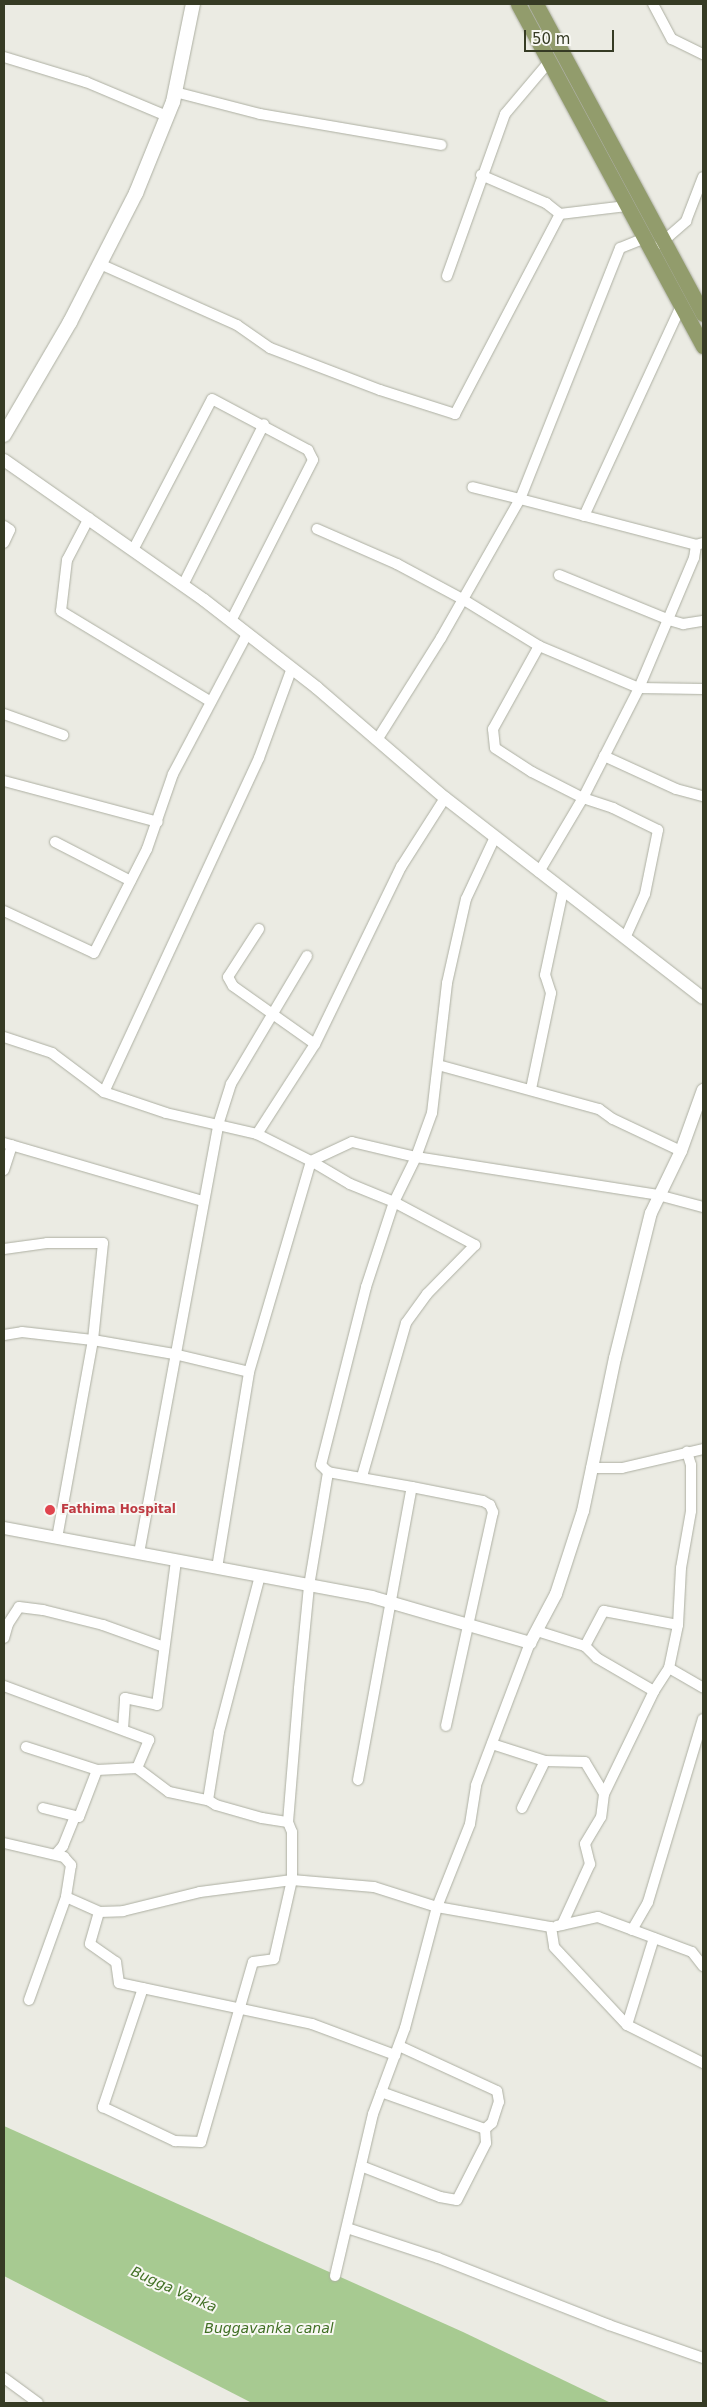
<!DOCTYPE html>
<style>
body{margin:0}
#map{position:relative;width:707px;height:2407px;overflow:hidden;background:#ebebe3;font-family:"DejaVu Sans",sans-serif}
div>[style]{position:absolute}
.water>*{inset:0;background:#a7ca91}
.roads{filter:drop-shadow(0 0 1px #adafa2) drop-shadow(0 0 1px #adafa2)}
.minor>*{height:10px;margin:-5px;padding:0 5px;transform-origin:5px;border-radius:5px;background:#fff}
.tertiary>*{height:12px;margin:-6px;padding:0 6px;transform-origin:6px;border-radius:6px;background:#fff}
.secondary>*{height:14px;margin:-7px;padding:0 7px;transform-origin:7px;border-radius:7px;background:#fff}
.primary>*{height:15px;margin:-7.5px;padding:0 7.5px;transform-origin:7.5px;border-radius:7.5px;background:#929c6c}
.dots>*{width:14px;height:14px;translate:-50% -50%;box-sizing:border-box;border:2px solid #f8f8f3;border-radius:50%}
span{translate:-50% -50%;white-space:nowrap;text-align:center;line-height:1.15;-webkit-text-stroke:4px #f8f8f3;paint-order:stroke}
.health-label{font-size:12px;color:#be3a42;font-weight:700}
.left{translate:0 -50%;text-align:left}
.water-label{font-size:14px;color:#417025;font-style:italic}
.frame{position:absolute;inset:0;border:5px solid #363b24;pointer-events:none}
.scale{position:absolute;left:524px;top:30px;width:90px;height:22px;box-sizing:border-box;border:2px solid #363b24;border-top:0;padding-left:6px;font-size:15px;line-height:18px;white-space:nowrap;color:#363b24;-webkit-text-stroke:4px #f8f8f3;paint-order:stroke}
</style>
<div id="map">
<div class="water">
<i style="clip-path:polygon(4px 2126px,463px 2332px,611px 2403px,252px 2403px,4px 2276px)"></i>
</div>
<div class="roads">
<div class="minor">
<i style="left:653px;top:4px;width:40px;rotate:62deg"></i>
<i style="left:672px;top:39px;width:34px;rotate:26deg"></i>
<i style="left:4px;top:57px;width:86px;rotate:17deg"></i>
<i style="left:86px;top:82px;width:88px;rotate:22.8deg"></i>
<i style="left:175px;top:92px;width:88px;rotate:14.5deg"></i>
<i style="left:260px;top:114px;width:184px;rotate:9.7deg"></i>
<i style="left:481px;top:175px;width:71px;rotate:23.3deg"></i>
<i style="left:546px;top:203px;width:18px;rotate:38deg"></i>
<i style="left:560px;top:214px;width:67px;rotate:-6.8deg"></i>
<i style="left:645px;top:238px;width:27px;rotate:158deg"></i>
<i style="left:620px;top:248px;width:270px;rotate:111.7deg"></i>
<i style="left:520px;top:499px;width:182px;rotate:14.6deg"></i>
<i style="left:696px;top:545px;width:7px;rotate:-16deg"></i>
<i style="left:660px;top:244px;width:35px;rotate:-41deg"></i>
<i style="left:686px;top:221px;width:47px;rotate:-68.9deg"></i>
<i style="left:100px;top:264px;width:150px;rotate:24deg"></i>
<i style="left:237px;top:325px;width:40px;rotate:34.9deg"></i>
<i style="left:270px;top:348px;width:118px;rotate:20.9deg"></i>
<i style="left:380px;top:390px;width:79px;rotate:17.7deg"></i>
<i style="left:455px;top:414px;width:226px;rotate:-62.3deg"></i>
<i style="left:447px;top:276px;width:172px;rotate:-70.3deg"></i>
<i style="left:505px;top:114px;width:68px;rotate:-49.8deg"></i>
<i style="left:584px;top:516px;width:231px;rotate:-65.2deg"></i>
<i style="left:89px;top:518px;width:47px;rotate:117.6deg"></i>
<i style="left:67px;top:560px;width:51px;rotate:96.7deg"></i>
<i style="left:61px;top:611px;width:175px;rotate:31.2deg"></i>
<i style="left:4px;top:526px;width:7px;rotate:34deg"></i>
<i style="left:10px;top:530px;width:14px;rotate:115deg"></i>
<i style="left:317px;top:529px;width:87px;rotate:23.6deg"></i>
<i style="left:397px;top:564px;width:76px;rotate:28.2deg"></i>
<i style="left:464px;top:600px;width:88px;rotate:31.5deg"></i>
<i style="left:539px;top:646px;width:108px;rotate:22.8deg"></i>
<i style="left:639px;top:688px;width:64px;rotate:0.9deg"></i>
<i style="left:133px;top:550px;width:170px;rotate:-62.4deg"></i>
<i style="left:212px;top:399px;width:109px;rotate:28deg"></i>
<i style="left:308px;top:450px;width:11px;rotate:63deg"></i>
<i style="left:313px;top:460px;width:181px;rotate:117deg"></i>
<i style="left:559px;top:575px;width:119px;rotate:22.2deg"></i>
<i style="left:669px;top:620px;width:15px;rotate:16deg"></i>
<i style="left:683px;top:624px;width:20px;rotate:-9deg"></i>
<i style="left:183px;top:585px;width:180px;rotate:-63.3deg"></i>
<i style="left:539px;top:646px;width:95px;rotate:119deg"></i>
<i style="left:493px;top:729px;width:19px;rotate:84deg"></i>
<i style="left:495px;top:748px;width:44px;rotate:33deg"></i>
<i style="left:532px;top:772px;width:57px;rotate:27deg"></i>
<i style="left:583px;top:798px;width:32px;rotate:18deg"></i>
<i style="left:613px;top:808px;width:50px;rotate:26.1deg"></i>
<i style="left:658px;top:830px;width:65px;rotate:101.5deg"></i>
<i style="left:645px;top:894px;width:48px;rotate:114.4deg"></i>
<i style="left:4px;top:714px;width:63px;rotate:19.6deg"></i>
<i style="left:377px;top:740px;width:120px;rotate:-57.9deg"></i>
<i style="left:441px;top:638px;width:160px;rotate:-60.4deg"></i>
<i style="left:520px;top:499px;width:49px;rotate:-166deg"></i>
<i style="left:604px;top:756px;width:79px;rotate:24.6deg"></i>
<i style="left:676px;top:789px;width:28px;rotate:15deg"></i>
<i style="left:4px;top:781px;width:159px;rotate:14.9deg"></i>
<i style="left:55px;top:842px;width:85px;rotate:27.2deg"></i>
<i style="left:539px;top:872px;width:86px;rotate:-59.3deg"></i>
<i style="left:583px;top:798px;width:123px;rotate:-63deg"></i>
<i style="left:639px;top:688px;width:141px;rotate:-67.1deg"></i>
<i style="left:694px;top:558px;width:13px;rotate:-81deg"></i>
<i style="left:4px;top:911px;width:99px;rotate:25deg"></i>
<i style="left:94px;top:953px;width:117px;rotate:-63deg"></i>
<i style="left:147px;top:849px;width:79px;rotate:-70.9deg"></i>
<i style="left:173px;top:774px;width:158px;rotate:-62.1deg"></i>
<i style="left:259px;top:929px;width:57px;rotate:122.9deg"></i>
<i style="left:228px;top:977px;width:10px;rotate:61deg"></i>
<i style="left:233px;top:986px;width:100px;rotate:35.3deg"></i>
<i style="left:4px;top:1037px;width:51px;rotate:18.4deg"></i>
<i style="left:52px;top:1053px;width:65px;rotate:36.9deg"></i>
<i style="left:104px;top:1092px;width:65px;rotate:18.7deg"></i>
<i style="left:166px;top:1113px;width:93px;rotate:13deg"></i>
<i style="left:257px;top:1134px;width:60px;rotate:26.6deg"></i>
<i style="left:311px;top:1161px;width:45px;rotate:30.5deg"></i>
<i style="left:350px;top:1184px;width:48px;rotate:22.2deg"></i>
<i style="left:394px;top:1202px;width:92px;rotate:28deg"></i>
<i style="left:475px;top:1245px;width:69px;rotate:134.4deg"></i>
<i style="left:427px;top:1294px;width:36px;rotate:126deg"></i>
<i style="left:406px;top:1323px;width:159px;rotate:106deg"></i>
<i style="left:438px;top:1065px;width:167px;rotate:15.3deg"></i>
<i style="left:599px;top:1109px;width:17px;rotate:36deg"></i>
<i style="left:613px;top:1119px;width:75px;rotate:25.2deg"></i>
<i style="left:531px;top:1089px;width:98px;rotate:-78.2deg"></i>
<i style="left:551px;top:993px;width:19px;rotate:-108deg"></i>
<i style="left:545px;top:975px;width:86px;rotate:-77.9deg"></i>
<i style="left:104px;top:1092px;width:368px;rotate:-65.1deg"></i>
<i style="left:259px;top:758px;width:96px;rotate:-69.9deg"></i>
<i style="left:257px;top:1134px;width:107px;rotate:-57.2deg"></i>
<i style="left:315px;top:1044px;width:197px;rotate:-64.1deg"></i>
<i style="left:401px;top:867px;width:82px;rotate:-57.5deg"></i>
<i style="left:4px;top:1143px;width:206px;rotate:16.3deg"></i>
<i style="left:4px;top:1170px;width:26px;rotate:-72deg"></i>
<i style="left:4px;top:1249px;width:43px;rotate:-7.9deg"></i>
<i style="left:47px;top:1243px;width:56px"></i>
<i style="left:103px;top:1243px;width:98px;rotate:95.9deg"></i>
<i style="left:93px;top:1340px;width:201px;rotate:100.3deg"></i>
<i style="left:4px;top:1335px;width:18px;rotate:-9deg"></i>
<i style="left:22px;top:1332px;width:71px;rotate:6.4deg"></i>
<i style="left:93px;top:1340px;width:82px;rotate:9.8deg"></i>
<i style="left:174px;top:1354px;width:77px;rotate:13.5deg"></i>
<i style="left:591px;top:1468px;width:31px"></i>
<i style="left:622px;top:1468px;width:83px;rotate:-13.2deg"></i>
<i style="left:412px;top:1487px;width:85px;rotate:-169.9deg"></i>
<i style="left:328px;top:1472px;width:10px;rotate:-135deg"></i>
<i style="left:321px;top:1465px;width:184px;rotate:-75.8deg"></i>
<i style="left:366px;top:1287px;width:89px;rotate:-71.8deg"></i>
<i style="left:394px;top:1202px;width:50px;rotate:-63.9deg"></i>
<i style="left:416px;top:1157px;width:47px;rotate:-70deg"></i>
<i style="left:432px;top:1113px;width:131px;rotate:-83.4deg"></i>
<i style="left:447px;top:983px;width:86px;rotate:-77.3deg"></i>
<i style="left:466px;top:899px;width:68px;rotate:-64.9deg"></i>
<i style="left:139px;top:1553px;width:435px;rotate:-79.5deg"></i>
<i style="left:218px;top:1125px;width:43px;rotate:-72.4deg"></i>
<i style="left:231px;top:1084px;width:149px;rotate:-59.3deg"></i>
<i style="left:217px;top:1568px;width:199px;rotate:-80.7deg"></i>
<i style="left:249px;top:1372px;width:220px;rotate:-73.6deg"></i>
<i style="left:311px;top:1161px;width:45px;rotate:-24.9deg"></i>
<i style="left:352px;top:1142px;width:66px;rotate:13.2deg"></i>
<i style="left:416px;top:1157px;width:245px;rotate:8.9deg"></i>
<i style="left:658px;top:1195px;width:47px;rotate:14.9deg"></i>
<i style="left:537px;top:1631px;width:50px;rotate:17.4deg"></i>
<i style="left:585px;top:1646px;width:17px;rotate:45deg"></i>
<i style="left:597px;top:1658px;width:66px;rotate:30.1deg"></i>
<i style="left:4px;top:1638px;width:15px;rotate:-74deg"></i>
<i style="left:8px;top:1624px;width:20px;rotate:-57deg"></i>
<i style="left:19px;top:1607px;width:24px;rotate:7deg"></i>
<i style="left:43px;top:1610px;width:62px;rotate:14deg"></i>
<i style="left:103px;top:1625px;width:65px;rotate:19.8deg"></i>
<i style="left:585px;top:1646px;width:40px;rotate:-62deg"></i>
<i style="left:604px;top:1611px;width:75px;rotate:10.7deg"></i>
<i style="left:669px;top:1668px;width:39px;rotate:30deg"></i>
<i style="left:4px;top:1686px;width:155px;rotate:20.4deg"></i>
<i style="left:149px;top:1740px;width:30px;rotate:113deg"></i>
<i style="left:123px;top:1729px;width:31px;rotate:-86deg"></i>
<i style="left:125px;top:1698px;width:33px;rotate:12deg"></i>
<i style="left:157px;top:1705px;width:146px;rotate:-82.5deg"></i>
<i style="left:492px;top:1744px;width:56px;rotate:17.8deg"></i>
<i style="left:26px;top:1747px;width:75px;rotate:17.9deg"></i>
<i style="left:358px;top:1780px;width:298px;rotate:-79.6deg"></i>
<i style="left:412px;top:1487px;width:72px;rotate:11.2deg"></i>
<i style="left:483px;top:1501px;width:8px;rotate:30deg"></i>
<i style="left:490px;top:1505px;width:8px;rotate:67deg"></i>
<i style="left:493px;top:1512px;width:219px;rotate:102.4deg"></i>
<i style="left:604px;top:1794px;width:114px;rotate:-64.1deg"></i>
<i style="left:654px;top:1691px;width:27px;rotate:-57deg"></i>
<i style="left:669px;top:1668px;width:44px;rotate:-78.2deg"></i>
<i style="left:678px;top:1625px;width:57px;rotate:-87deg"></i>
<i style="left:681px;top:1568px;width:58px;rotate:-80deg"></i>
<i style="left:691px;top:1511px;width:46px;rotate:-90deg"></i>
<i style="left:691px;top:1465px;width:14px;rotate:-107deg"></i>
<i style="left:208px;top:1800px;width:69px;rotate:-80.8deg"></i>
<i style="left:219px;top:1732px;width:161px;rotate:-75.3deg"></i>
<i style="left:43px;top:1808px;width:37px;rotate:14deg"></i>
<i style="left:79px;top:1817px;width:50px;rotate:-69deg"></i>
<i style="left:97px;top:1770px;width:40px;rotate:-2.9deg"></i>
<i style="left:137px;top:1768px;width:40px;rotate:37deg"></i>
<i style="left:169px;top:1792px;width:40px;rotate:12deg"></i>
<i style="left:208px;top:1800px;width:9px;rotate:32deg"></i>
<i style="left:216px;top:1805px;width:48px;rotate:15.8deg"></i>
<i style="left:262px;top:1818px;width:26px;rotate:9deg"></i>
<i style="left:522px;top:1808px;width:52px;rotate:-63.9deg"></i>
<i style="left:545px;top:1761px;width:40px;rotate:1.4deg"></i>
<i style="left:585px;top:1762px;width:37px;rotate:59deg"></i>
<i style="left:604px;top:1794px;width:23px;rotate:97deg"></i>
<i style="left:601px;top:1817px;width:31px;rotate:121deg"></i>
<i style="left:585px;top:1844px;width:21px;rotate:76deg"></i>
<i style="left:590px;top:1864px;width:67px;rotate:114.7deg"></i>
<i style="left:4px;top:1843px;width:62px;rotate:13.1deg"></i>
<i style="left:64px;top:1857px;width:11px;rotate:49deg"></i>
<i style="left:71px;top:1865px;width:32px;rotate:99deg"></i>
<i style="left:66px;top:1897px;width:36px;rotate:24deg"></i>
<i style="left:99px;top:1912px;width:24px;rotate:-2deg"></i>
<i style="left:123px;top:1911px;width:79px;rotate:-13.9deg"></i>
<i style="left:200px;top:1892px;width:93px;rotate:-7.4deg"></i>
<i style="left:292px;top:1880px;width:82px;rotate:4.9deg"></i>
<i style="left:374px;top:1887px;width:66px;rotate:17.6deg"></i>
<i style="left:437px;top:1907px;width:116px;rotate:10deg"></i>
<i style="left:551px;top:1927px;width:20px;rotate:81deg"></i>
<i style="left:554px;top:1947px;width:107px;rotate:46.9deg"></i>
<i style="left:627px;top:2025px;width:85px;rotate:26.6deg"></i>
<i style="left:56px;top:1854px;width:11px;rotate:-49deg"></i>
<i style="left:63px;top:1846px;width:32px;rotate:-68deg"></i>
<i style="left:99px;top:1912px;width:33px;rotate:106deg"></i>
<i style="left:90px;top:1944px;width:32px;rotate:35deg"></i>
<i style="left:116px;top:1962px;width:21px;rotate:82deg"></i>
<i style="left:119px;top:1983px;width:197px;rotate:12deg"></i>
<i style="left:312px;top:2024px;width:89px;rotate:20.5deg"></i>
<i style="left:557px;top:1926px;width:42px;rotate:-12.4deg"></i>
<i style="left:598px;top:1917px;width:100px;rotate:20.4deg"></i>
<i style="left:692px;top:1952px;width:18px;rotate:52deg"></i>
<i style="left:632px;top:1930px;width:32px;rotate:-60deg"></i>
<i style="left:648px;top:1902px;width:191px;rotate:-73.3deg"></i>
<i style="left:143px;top:1988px;width:126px;rotate:108.6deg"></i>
<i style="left:103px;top:2107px;width:80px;rotate:25.3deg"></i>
<i style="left:175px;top:2141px;width:26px;rotate:2deg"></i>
<i style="left:201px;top:2142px;width:187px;rotate:-73.9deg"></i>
<i style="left:253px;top:1962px;width:21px;rotate:-8deg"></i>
<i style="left:274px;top:1959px;width:81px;rotate:-77.2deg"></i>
<i style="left:292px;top:1880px;width:48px;rotate:-90deg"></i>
<i style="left:292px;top:1832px;width:11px;rotate:-112deg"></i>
<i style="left:288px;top:1822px;width:134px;rotate:-85.3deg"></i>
<i style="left:299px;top:1688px;width:102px;rotate:-84.4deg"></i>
<i style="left:309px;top:1586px;width:116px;rotate:-80.5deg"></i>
<i style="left:29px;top:2000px;width:109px;rotate:-70.2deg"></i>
<i style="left:627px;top:2025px;width:91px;rotate:-72.8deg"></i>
<i style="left:381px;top:2092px;width:110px;rotate:19.6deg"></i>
<i style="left:361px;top:2166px;width:85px;rotate:21.4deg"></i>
<i style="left:440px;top:2197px;width:17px;rotate:10deg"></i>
<i style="left:457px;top:2200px;width:64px;rotate:-63deg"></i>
<i style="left:486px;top:2143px;width:14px;rotate:-94deg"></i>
<i style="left:485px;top:2129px;width:9px;rotate:-41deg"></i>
<i style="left:492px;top:2123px;width:22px;rotate:-72deg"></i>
<i style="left:499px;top:2102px;width:11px;rotate:-100deg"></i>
<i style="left:497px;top:2091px;width:108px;rotate:-155.3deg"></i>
<i style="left:347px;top:2228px;width:96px;rotate:18.2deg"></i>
<i style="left:438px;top:2258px;width:184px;rotate:21.4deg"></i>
<i style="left:609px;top:2325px;width:100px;rotate:19.3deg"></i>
<i style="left:335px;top:2276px;width:166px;rotate:-76.8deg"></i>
<i style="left:373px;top:2114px;width:92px;rotate:-69.6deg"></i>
<i style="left:405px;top:2028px;width:125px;rotate:-75.2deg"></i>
<i style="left:437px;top:1907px;width:89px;rotate:-68.3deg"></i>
<i style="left:470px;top:1824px;width:39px;rotate:-81deg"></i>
<i style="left:476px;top:1785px;width:152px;rotate:-69.2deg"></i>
<i style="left:4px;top:2378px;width:42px;rotate:36.3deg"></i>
</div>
<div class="tertiary">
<i style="left:4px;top:460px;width:244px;rotate:35deg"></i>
<i style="left:204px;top:600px;width:143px;rotate:37.9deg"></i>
<i style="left:317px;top:688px;width:169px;rotate:40.7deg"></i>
<i style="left:445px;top:798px;width:326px;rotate:37.8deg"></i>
<i style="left:4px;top:1528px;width:374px;rotate:10.6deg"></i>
<i style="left:372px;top:1597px;width:165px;rotate:16.2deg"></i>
<i style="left:530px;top:1643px;width:55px;rotate:-62deg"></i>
<i style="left:556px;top:1594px;width:87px;rotate:-72deg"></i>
<i style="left:583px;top:1511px;width:156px;rotate:-78.2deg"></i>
<i style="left:615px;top:1358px;width:149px;rotate:-76.1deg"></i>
<i style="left:651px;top:1213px;width:69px;rotate:-64.2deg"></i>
<i style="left:681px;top:1151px;width:65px;rotate:-70.2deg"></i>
</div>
<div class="secondary">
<i style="left:4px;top:435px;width:131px;rotate:-59.7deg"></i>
<i style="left:70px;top:322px;width:145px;rotate:-62.9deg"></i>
<i style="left:136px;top:193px;width:98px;rotate:-67.9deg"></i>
<i style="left:173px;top:102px;width:100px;rotate:-78.5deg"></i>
</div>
<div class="primary">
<i style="left:518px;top:4px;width:389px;rotate:61.6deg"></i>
<i style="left:536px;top:4px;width:352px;rotate:61.7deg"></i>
</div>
</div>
<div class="dots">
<i style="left:50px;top:1510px;background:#e0444e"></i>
</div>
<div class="health-label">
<span class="left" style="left:61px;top:1510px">Fathima Hospital</span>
</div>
<div class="water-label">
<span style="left:174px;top:2289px;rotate:24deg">Bugga Vanka</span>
<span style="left:269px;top:2328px">Buggavanka canal</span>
</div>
<div class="frame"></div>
<div class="scale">50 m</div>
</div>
